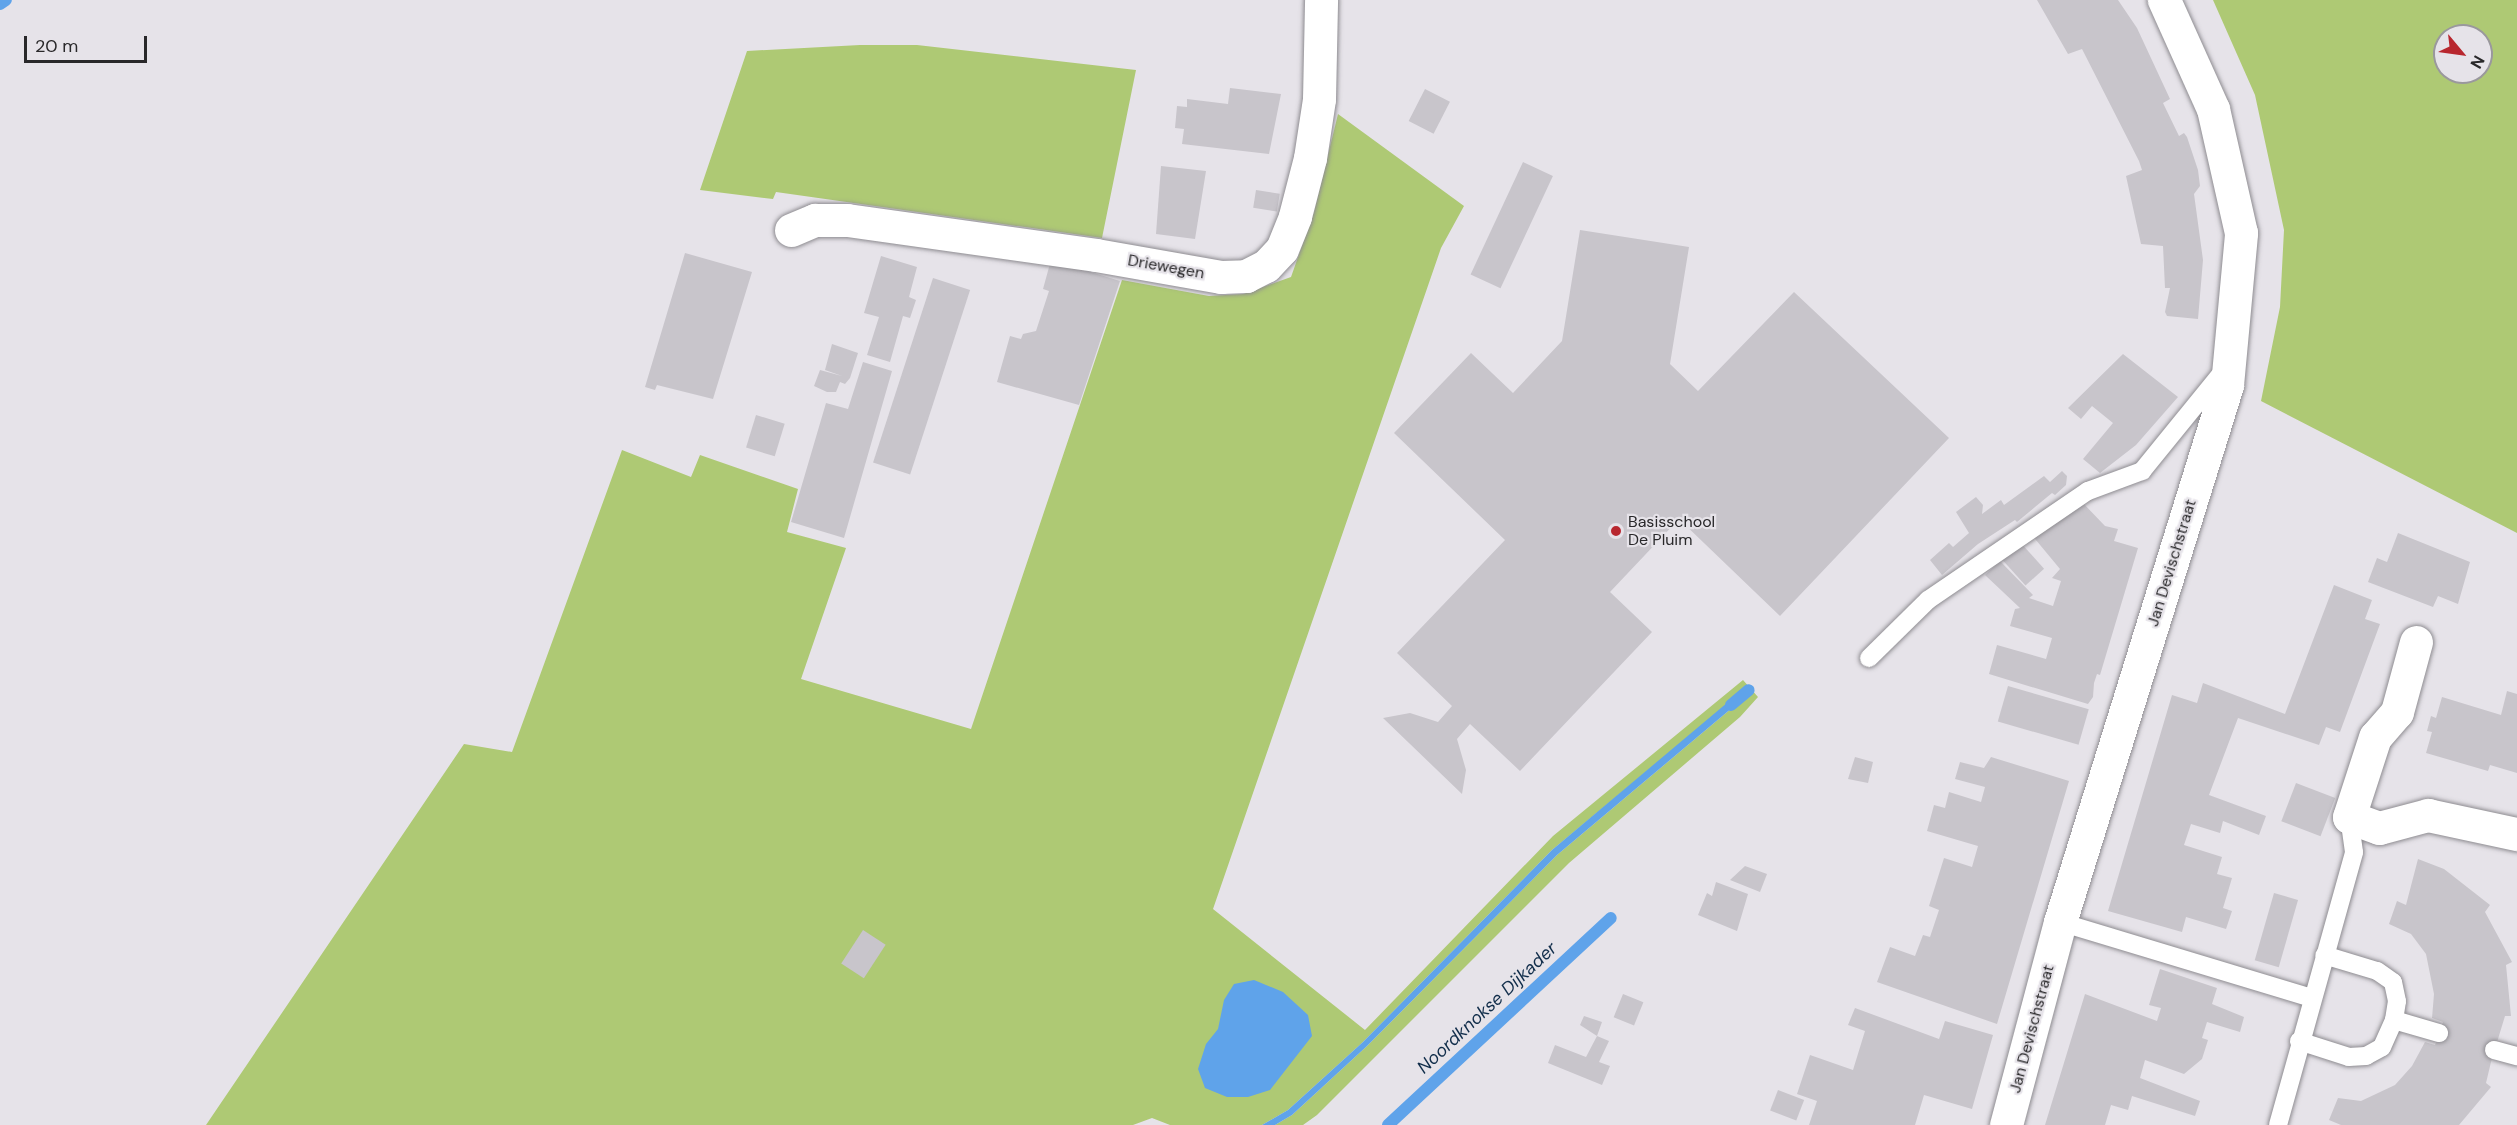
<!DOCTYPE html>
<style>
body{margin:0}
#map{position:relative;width:2517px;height:1125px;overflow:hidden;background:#e6e3e9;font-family:"DM Sans",sans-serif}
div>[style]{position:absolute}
.green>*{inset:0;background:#aec974}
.water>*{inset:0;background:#5fa3ea}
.stream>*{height:12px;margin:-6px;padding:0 6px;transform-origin:6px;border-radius:6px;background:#5fa3ea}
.building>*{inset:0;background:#c8c5cb;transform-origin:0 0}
.roads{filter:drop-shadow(0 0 2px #8e8c91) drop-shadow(0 0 2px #8e8c91)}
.lane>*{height:18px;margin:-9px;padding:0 9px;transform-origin:9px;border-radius:9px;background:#fff}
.street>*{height:33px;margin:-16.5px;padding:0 16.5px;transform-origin:16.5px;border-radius:16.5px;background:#fff}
.dots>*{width:16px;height:16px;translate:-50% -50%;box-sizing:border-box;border:3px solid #e6e3e9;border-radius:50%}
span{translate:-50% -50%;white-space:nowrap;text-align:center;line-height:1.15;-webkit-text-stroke:4.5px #e6e3e9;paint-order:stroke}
.street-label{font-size:16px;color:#29282a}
.poi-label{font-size:16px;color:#29282a}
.left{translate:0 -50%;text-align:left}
.water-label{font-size:18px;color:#112d4a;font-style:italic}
.north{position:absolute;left:2433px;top:24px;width:60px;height:60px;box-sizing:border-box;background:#e6e3e9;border:2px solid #9a989d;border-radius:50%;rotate:119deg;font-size:16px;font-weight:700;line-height:24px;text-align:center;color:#29282a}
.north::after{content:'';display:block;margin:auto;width:21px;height:27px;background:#b8272f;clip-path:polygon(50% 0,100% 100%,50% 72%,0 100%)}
.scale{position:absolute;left:24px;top:36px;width:123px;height:27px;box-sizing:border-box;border:3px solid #29282a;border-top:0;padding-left:8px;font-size:18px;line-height:21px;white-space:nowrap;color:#29282a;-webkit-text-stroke:4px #e6e3e9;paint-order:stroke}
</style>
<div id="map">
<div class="green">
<i style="clip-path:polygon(evenodd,2213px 0,2517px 0,2517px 533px,2261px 401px,2280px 307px,2284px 230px,2255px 95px,2213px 0,2445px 36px,2481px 36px,2481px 72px,2445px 72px,2445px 36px)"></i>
<i style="clip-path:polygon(860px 45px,917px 45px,1136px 70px,1102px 238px,776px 192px,773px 199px,700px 190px,747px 51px)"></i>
<i style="clip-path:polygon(1338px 114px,1464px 206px,1441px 248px,1213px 909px,1365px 1030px,1553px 836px,1743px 680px,1758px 697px,1740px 717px,1569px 863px,1317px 1115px,1303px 1125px,1275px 1125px,1292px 1115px,1367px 1046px,1557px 855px,1745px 697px,1741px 693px,1552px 850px,1363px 1042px,1288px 1110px,1262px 1125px,1170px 1125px,1152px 1118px,1133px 1125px,206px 1125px,464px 744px,512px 752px,622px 450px,691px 477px,700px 455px,798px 489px,787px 532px,846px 548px,801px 679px,971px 729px,1122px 280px,1209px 296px,1243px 294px,1291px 277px,1314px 212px)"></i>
</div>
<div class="water">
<i style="clip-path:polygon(1740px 692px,1745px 697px,1557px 855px,1367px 1046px,1292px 1115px,1275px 1125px,1262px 1125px,1288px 1110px,1363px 1042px,1552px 850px)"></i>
<i style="clip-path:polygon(1254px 980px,1283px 992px,1308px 1015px,1312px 1036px,1270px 1090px,1248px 1097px,1227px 1097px,1205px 1088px,1198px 1069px,1206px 1044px,1218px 1029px,1224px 1000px,1234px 984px)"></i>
</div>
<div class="stream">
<i style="left:0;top:4px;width:7px;rotate:-34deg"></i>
<i style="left:1731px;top:705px;width:23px;rotate:-40deg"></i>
<i style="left:1388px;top:1125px;width:304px;rotate:-42.9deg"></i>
</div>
<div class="building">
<i style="clip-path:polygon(2037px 0,2118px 0,2137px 28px,2170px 99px,2163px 103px,2179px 136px,2184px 133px,2187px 137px,2198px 170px,2200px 186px,2194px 194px,2203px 260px,2198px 319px,2167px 316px,2165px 312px,2170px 288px,2165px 288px,2163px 246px,2141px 244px,2126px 176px,2142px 170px,2139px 161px,2082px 49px,2068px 54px)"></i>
<i style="clip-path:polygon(1230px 88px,1281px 94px,1269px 154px,1182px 144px,1184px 129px,1175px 128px,1177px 106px,1187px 107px,1187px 99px,1228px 104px)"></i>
<i style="left:1425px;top:89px;width:28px;height:36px;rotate:27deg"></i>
<i style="left:1523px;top:162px;width:33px;height:124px;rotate:25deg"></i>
<i style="clip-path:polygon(1161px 166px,1206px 171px,1195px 239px,1156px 234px)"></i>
<i style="left:1256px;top:190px;width:24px;height:18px;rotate:9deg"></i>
<i style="clip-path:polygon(1580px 230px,1689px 247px,1670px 364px,1698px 391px,1794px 292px,1949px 438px,1780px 616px,1679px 519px,1610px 592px,1652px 632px,1520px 771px,1470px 724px,1457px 739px,1466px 770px,1462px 794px,1383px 718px,1410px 713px,1438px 722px,1452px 706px,1397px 653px,1505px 540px,1394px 433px,1471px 353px,1513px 393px,1562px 341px)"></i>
<i style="clip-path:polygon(685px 253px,752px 272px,713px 399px,657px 385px,655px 390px,645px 387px)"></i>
<i style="clip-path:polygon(881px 256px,917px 267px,909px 297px,916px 300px,910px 318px,903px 316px,890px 362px,867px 355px,879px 317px,864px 313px)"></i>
<i style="clip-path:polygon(1051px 260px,1120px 281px,1079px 405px,997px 382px,1010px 336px,1021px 339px,1023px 334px,1036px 331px,1049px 291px,1043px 289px)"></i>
<i style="left:933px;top:278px;width:39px;height:194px;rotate:18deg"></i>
<i style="clip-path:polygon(832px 344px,858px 353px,850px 378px,845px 384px,840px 382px,836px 392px,827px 392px,814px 386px,820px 370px,842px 376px,825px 370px)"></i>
<i style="clip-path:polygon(2123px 354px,2178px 397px,2136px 445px,2100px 473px,2083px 459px,2113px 423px,2092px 406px,2081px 419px,2068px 408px)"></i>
<i style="clip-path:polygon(863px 362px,892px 371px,844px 538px,791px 522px,826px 403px,848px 409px)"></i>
<i style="left:756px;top:415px;width:30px;height:34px;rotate:17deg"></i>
<i style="clip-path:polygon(2062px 471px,2067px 476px,2066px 485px,2055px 495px,2052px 493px,2017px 522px,2015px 520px,1978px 544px,1942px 575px,1930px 560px,1949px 543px,1953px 547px,1969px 533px,1956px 512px,1976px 497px,1983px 505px,1982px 514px,2001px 500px,2004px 505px,2044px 476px,2050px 482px)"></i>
<i style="clip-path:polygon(2082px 502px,2105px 526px,2118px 529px,2114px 541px,2138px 548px,2100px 675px,2097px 674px,2094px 683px,2093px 697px,2088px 704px,1989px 674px,1997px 645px,2046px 659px,2052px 638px,2010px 626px,2015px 609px,2020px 608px,1985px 575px,2000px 561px,2033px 595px,2029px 598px,2053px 606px,2061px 581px,2052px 578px,2060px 569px,2031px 534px)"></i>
<i style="clip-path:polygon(2398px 533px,2470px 562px,2458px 604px,2438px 596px,2433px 607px,2368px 582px,2377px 558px,2387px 562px)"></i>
<i style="left:2020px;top:542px;width:36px;height:25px;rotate:48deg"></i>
<i style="clip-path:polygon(2334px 585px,2372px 600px,2365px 619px,2380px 624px,2340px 732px,2326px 727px,2319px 745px,2238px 718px,2209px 795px,2266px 816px,2259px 835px,2223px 821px,2220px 833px,2191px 824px,2184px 845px,2222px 857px,2217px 874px,2232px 878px,2223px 908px,2232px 911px,2226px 929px,2186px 917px,2182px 932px,2108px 911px,2172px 695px,2197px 703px,2203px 683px,2285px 714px)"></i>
<i style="left:2008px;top:686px;width:84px;height:37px;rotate:16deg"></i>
<i style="clip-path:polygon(2507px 691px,2517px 694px,2517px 773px,2490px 765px,2488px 771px,2426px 753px,2432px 732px,2427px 731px,2431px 716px,2436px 718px,2442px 697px,2501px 715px)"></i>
<i style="clip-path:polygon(1855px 757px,1873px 762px,1868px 783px,1848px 779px)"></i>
<i style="clip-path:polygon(1991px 757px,2069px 781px,1997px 1024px,1877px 982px,1890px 947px,1915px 956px,1923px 935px,1930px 937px,1939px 910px,1929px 906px,1944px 858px,1972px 867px,1978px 846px,1927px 831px,1934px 805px,1945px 808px,1949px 792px,1981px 802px,1985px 787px,1955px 779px,1960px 762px,1984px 768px)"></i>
<i style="left:2296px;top:783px;width:42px;height:41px;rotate:21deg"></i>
<i style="clip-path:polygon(2418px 859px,2444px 869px,2490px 905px,2485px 912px,2512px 962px,2506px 965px,2511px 1016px,2505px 1016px,2491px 1062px,2486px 1083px,2491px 1087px,2459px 1125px,2341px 1125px,2329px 1120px,2338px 1098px,2361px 1101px,2395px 1085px,2412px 1066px,2425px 1042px,2435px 1045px,2443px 1022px,2432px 1018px,2434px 994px,2426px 954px,2411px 934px,2389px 924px,2397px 901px,2406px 905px)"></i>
<i style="clip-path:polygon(1745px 866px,1767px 874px,1760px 892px,1730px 880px)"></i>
<i style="clip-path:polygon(1716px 882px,1748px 894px,1737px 931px,1698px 915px,1707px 893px,1712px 896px)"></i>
<i style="left:2274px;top:893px;width:25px;height:70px;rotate:16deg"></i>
<i style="left:863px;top:930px;width:27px;height:40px;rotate:33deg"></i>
<i style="clip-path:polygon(2160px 969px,2217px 988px,2212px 1004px,2244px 1017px,2240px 1032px,2207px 1022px,2202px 1038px,2208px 1040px,2202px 1059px,2184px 1074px,2145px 1060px,2140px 1078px,2200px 1101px,2195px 1116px,2132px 1096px,2128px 1110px,2111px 1105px,2105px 1125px,2045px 1125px,2085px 994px,2157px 1021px,2161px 1008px,2149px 1005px)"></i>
<i style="left:1623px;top:994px;width:22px;height:25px;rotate:22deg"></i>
<i style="clip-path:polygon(1855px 1008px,1939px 1039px,1945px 1021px,1993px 1035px,1972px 1109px,1924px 1095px,1915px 1125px,1809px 1125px,1817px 1101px,1797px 1094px,1810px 1055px,1853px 1070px,1865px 1031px,1848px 1025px)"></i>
<i style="clip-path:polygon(1584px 1016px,1602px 1022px,1597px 1036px,1609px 1041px,1599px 1062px,1610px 1066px,1602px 1085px,1548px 1063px,1555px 1045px,1586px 1057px,1597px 1036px,1580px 1025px)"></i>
<i style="left:1778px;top:1090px;width:28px;height:22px;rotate:21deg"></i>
</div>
<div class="roads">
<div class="lane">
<i style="left:1869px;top:658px;width:83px;rotate:-44.5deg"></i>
<i style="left:1928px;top:600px;width:194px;rotate:-34.3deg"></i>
<i style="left:2088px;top:491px;width:58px;rotate:-20.3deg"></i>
<i style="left:2142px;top:471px;width:130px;rotate:-50.9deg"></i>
<i style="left:2060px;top:922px;width:263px;rotate:16.8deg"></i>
<i style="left:2394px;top:1020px;width:47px;rotate:16.1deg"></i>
<i style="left:2299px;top:1041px;width:52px;rotate:17.7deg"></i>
<i style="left:2349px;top:1057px;width:17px;rotate:-3deg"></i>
<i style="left:2366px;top:1056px;width:18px;rotate:-29deg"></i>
<i style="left:2382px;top:1047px;width:30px;rotate:-66deg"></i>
<i style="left:2394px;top:1020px;width:19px;rotate:-81deg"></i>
<i style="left:2397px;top:1001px;width:19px;rotate:-102deg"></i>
<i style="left:2393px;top:982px;width:19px;rotate:-145deg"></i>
<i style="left:2377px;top:971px;width:55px;rotate:-163.2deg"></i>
<i style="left:2494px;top:1050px;width:24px;rotate:15deg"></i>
<i style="left:2278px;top:1125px;width:283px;rotate:-74.4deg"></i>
<i style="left:2354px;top:852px;width:35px;rotate:-98deg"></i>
</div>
<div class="street">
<i style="left:791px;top:230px;width:26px;rotate:-23deg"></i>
<i style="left:815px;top:220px;width:32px"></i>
<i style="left:847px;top:220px;width:251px;rotate:8deg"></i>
<i style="left:1096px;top:255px;width:127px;rotate:10deg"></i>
<i style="left:1221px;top:277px;width:25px;rotate:-2deg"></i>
<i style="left:1246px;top:276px;width:22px;rotate:-27deg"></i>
<i style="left:1266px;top:266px;width:23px;rotate:-47deg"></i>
<i style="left:1282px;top:249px;width:35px;rotate:-68deg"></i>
<i style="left:1295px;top:216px;width:60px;rotate:-75.5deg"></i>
<i style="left:1310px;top:158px;width:60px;rotate:-81.3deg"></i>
<i style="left:1319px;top:99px;width:99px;rotate:-88.8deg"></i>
<i style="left:2416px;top:642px;width:73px;rotate:105.2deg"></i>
<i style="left:2397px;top:712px;width:33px;rotate:131deg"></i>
<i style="left:2375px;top:737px;width:84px;rotate:108deg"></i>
<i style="left:2349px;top:817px;width:32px;rotate:20deg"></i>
<i style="left:2379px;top:828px;width:51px;rotate:-14.9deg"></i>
<i style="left:2428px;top:815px;width:91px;rotate:12.1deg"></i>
<i style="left:2006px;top:1125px;width:210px;rotate:-75.1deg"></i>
<i style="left:2060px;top:922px;width:562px;rotate:-72.72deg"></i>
<i style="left:2227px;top:385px;width:153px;rotate:-84.7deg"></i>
<i style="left:2241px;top:233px;width:127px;rotate:-102.7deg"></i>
<i style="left:2213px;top:109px;width:120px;rotate:-114.2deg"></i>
</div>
</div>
<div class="dots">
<i style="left:1616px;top:531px;background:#b8272f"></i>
</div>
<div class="street-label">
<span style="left:1166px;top:267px;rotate:10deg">Driewegen</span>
<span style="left:2172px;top:563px;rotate:-73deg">Jan Devischstraat</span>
<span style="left:2032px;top:1029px;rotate:-75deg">Jan Devischstraat</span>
</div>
<div class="poi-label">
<span class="left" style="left:1628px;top:531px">Basisschool<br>De Pluim</span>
</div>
<div class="water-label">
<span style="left:1487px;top:1008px;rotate:-43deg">Noordknokse Dijkader</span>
</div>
<div class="north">N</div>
<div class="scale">20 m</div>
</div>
